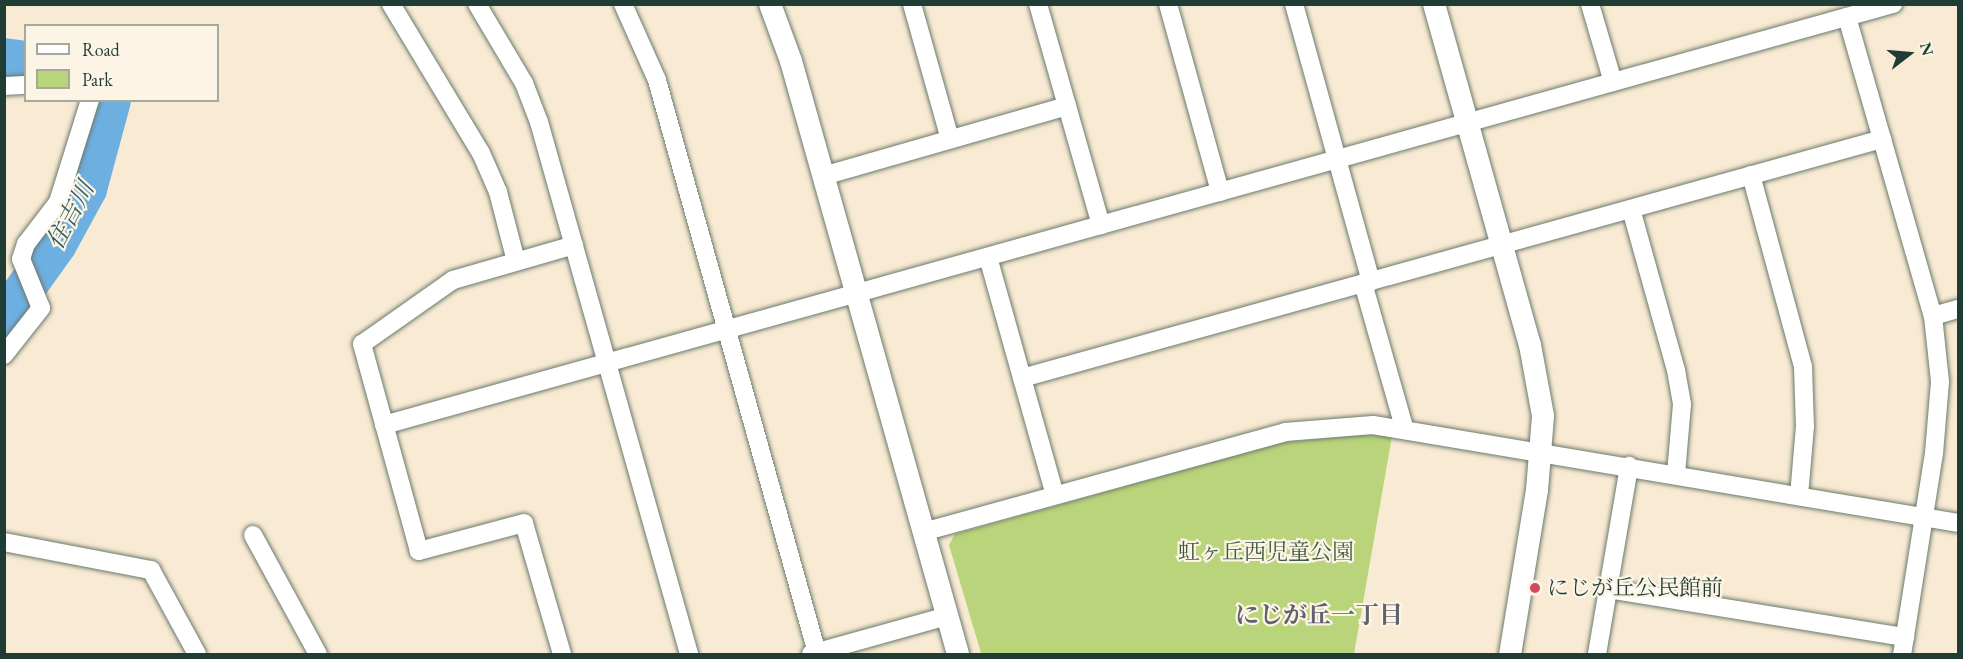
<!DOCTYPE html>
<meta charset="utf-8">
<style>
body{margin:0}
#map{position:relative;width:1963px;height:659px;overflow:hidden;background:#f8ead3;font-family:"EB Garamond","Noto Serif JP",serif}
div>[style]{position:absolute}
.green>*{inset:0;background:#b9d47a}
.river>*{height:40px;margin:-20px;padding:0 20px;transform-origin:20px;border-radius:20px;background:#6eafe2}
.roads{filter:drop-shadow(0 0 2px #6b7a6c) drop-shadow(0 0 2px #6b7a6c)}
.minor>*{height:18px;margin:-9px;padding:0 9px;transform-origin:9px;border-radius:9px;background:#fff}
.tertiary>*{height:22px;margin:-11px;padding:0 11px;transform-origin:11px;border-radius:11px;background:#fff}
.dots>*{width:16px;height:16px;translate:-50% -50%;box-sizing:border-box;border:3px solid #fcf5e5;border-radius:50%}
span{translate:-50% -50%;white-space:nowrap;text-align:center;line-height:1.15;-webkit-text-stroke:4.5px #fcf5e5;paint-order:stroke}
.park-label{font-size:22px;color:#3e5b42}
.poi-label{font-size:22px;color:#1f3d34}
.left{translate:0 -50%;text-align:left}
.water-label{font-size:24px;color:#335a60;font-style:italic}
.neighbourhood-label{font-size:24px;color:#60616c;font-weight:700}
.frame{position:absolute;inset:0;border:6px solid #1f3d34;pointer-events:none}
.legend{position:absolute;left:24px;top:24px;width:195px;height:78px;box-sizing:border-box;background:#fcf5e5;border:2px solid #a4ab9e;margin:0;padding:8px 10px;list-style:none;font-size:18px;color:#1f3d34}
.legend li{display:flex;align-items:center;gap:12px;height:30px}
.legend b{width:30px;border:2px solid #a4ab9e}
.north{position:absolute;left:1879px;top:24px;width:60px;height:60px;-webkit-text-stroke:4px #fcf5e5;paint-order:stroke;rotate:74deg;font-size:16px;font-weight:700;line-height:24px;text-align:center;color:#1f3d34}
.north::after{content:'';display:block;margin:auto;width:21px;height:27px;background:#1f3d34;clip-path:polygon(50% 0,100% 100%,50% 72%,0 100%)}
</style>
<div id="map">
<div class="green">
<i style="clip-path:polygon(1363px 435px,1392px 436px,1354px 654px,981px 653px,949px 545px,955px 534px,1284px 442px)"></i>
</div>
<div class="river">
<i style="left:4px;top:58px;width:22px;rotate:8deg"></i>
<i style="left:4px;top:318px;width:91px;rotate:-54.4deg"></i>
<i style="left:57px;top:244px;width:63px;rotate:-61.4deg"></i>
<i style="left:87px;top:189px;width:92px;rotate:-74.9deg"></i>
</div>
<div class="roads">
<div class="minor">
<i style="left:391px;top:4px;width:174px;rotate:58.9deg"></i>
<i style="left:481px;top:153px;width:43px;rotate:66.4deg"></i>
<i style="left:498px;top:192px;width:71px;rotate:75.4deg"></i>
<i style="left:477px;top:4px;width:92px;rotate:59.3deg"></i>
<i style="left:524px;top:83px;width:42px;rotate:69deg"></i>
<i style="left:539px;top:122px;width:553px;rotate:74.25deg"></i>
<i style="left:623px;top:4px;width:83px;rotate:65.9deg"></i>
<i style="left:657px;top:80px;width:595px;rotate:74.4deg"></i>
<i style="left:912px;top:4px;width:140px;rotate:74.3deg"></i>
<i style="left:1038px;top:4px;width:230px;rotate:74.1deg"></i>
<i style="left:1168px;top:4px;width:195px;rotate:74.5deg"></i>
<i style="left:1294px;top:4px;width:288px;rotate:74.5deg"></i>
<i style="left:1590px;top:4px;width:81px;rotate:73.6deg"></i>
<i style="left:1847px;top:17px;width:311px;rotate:74deg"></i>
<i style="left:1933px;top:316px;width:66px;rotate:83.9deg"></i>
<i style="left:1940px;top:382px;width:71px;rotate:94.8deg"></i>
<i style="left:1934px;top:453px;width:204px;rotate:99deg"></i>
<i style="left:4px;top:86px;width:22px;rotate:-3deg"></i>
<i style="left:1751px;top:175px;width:199px;rotate:74.8deg"></i>
<i style="left:1803px;top:367px;width:59px;rotate:88.1deg"></i>
<i style="left:1805px;top:426px;width:70px;rotate:94.9deg"></i>
<i style="left:823px;top:176px;width:254px;rotate:-16deg"></i>
<i style="left:1631px;top:209px;width:167px;rotate:74.4deg"></i>
<i style="left:1676px;top:370px;width:35px;rotate:80deg"></i>
<i style="left:1682px;top:404px;width:70px;rotate:94.9deg"></i>
<i style="left:988px;top:257px;width:247px;rotate:74.3deg"></i>
<i style="left:1363px;top:283px;width:150px;rotate:74.1deg"></i>
<i style="left:1933px;top:316px;width:26px;rotate:-16deg"></i>
<i style="left:4px;top:355px;width:60px;rotate:-51.8deg"></i>
<i style="left:41px;top:308px;width:53px;rotate:-112.2deg"></i>
<i style="left:21px;top:259px;width:16px;rotate:-72deg"></i>
<i style="left:26px;top:244px;width:53px;rotate:-52.7deg"></i>
<i style="left:58px;top:202px;width:107px;rotate:-72.6deg"></i>
<i style="left:1022px;top:378px;width:893px;rotate:-15.53deg"></i>
<i style="left:384px;top:425px;width:1567px;rotate:-15.59deg"></i>
<i style="left:923px;top:532px;width:376px;rotate:-15.4deg"></i>
<i style="left:1285px;top:432px;width:88px;rotate:-4.5deg"></i>
<i style="left:1373px;top:425px;width:593px;rotate:9.51deg"></i>
<i style="left:253px;top:535px;width:136px;rotate:61.4deg"></i>
<i style="left:4px;top:542px;width:150px;rotate:10.8deg"></i>
<i style="left:151px;top:570px;width:96px;rotate:61.3deg"></i>
<i style="left:1608px;top:589px;width:301px;rotate:9.2deg"></i>
<i style="left:562px;top:654px;width:136px;rotate:-106.2deg"></i>
<i style="left:524px;top:523px;width:109px;rotate:165.1deg"></i>
<i style="left:419px;top:551px;width:215px;rotate:-105.4deg"></i>
<i style="left:362px;top:344px;width:111px;rotate:-35.1deg"></i>
<i style="left:453px;top:280px;width:126px;rotate:-16.1deg"></i>
<i style="left:811px;top:654px;width:141px;rotate:-15.6deg"></i>
<i style="left:1597px;top:654px;width:191px;rotate:-80.3deg"></i>
</div>
<div class="tertiary">
<i style="left:770px;top:4px;width:61px;rotate:69.8deg"></i>
<i style="left:791px;top:61px;width:616px;rotate:74.27deg"></i>
<i style="left:1434px;top:4px;width:354px;rotate:74.3deg"></i>
<i style="left:1530px;top:345px;width:72px;rotate:79.6deg"></i>
<i style="left:1543px;top:416px;width:74px;rotate:94.6deg"></i>
<i style="left:1537px;top:490px;width:166px;rotate:99.3deg"></i>
</div>
</div>
<div class="dots">
<i style="left:1535px;top:588px;background:#d1495b"></i>
</div>
<div class="park-label">
<span style="left:1266px;top:552px">虹ヶ丘西児童公園</span>
</div>
<div class="poi-label">
<span class="left" style="left:1547px;top:588px">にじが丘公民館前</span>
</div>
<div class="water-label">
<span style="left:70px;top:215px;rotate:-62deg">住吉川</span>
</div>
<div class="neighbourhood-label">
<span style="left:1319px;top:615px">にじが丘一丁目</span>
</div>
<div class="frame"></div>
<ul class="legend">
<li><b style="height:8px;background:#fff"></b>Road</li>
<li><b style="height:16px;background:#b9d47a"></b>Park</li>
</ul>
<div class="north">N</div>
</div>
